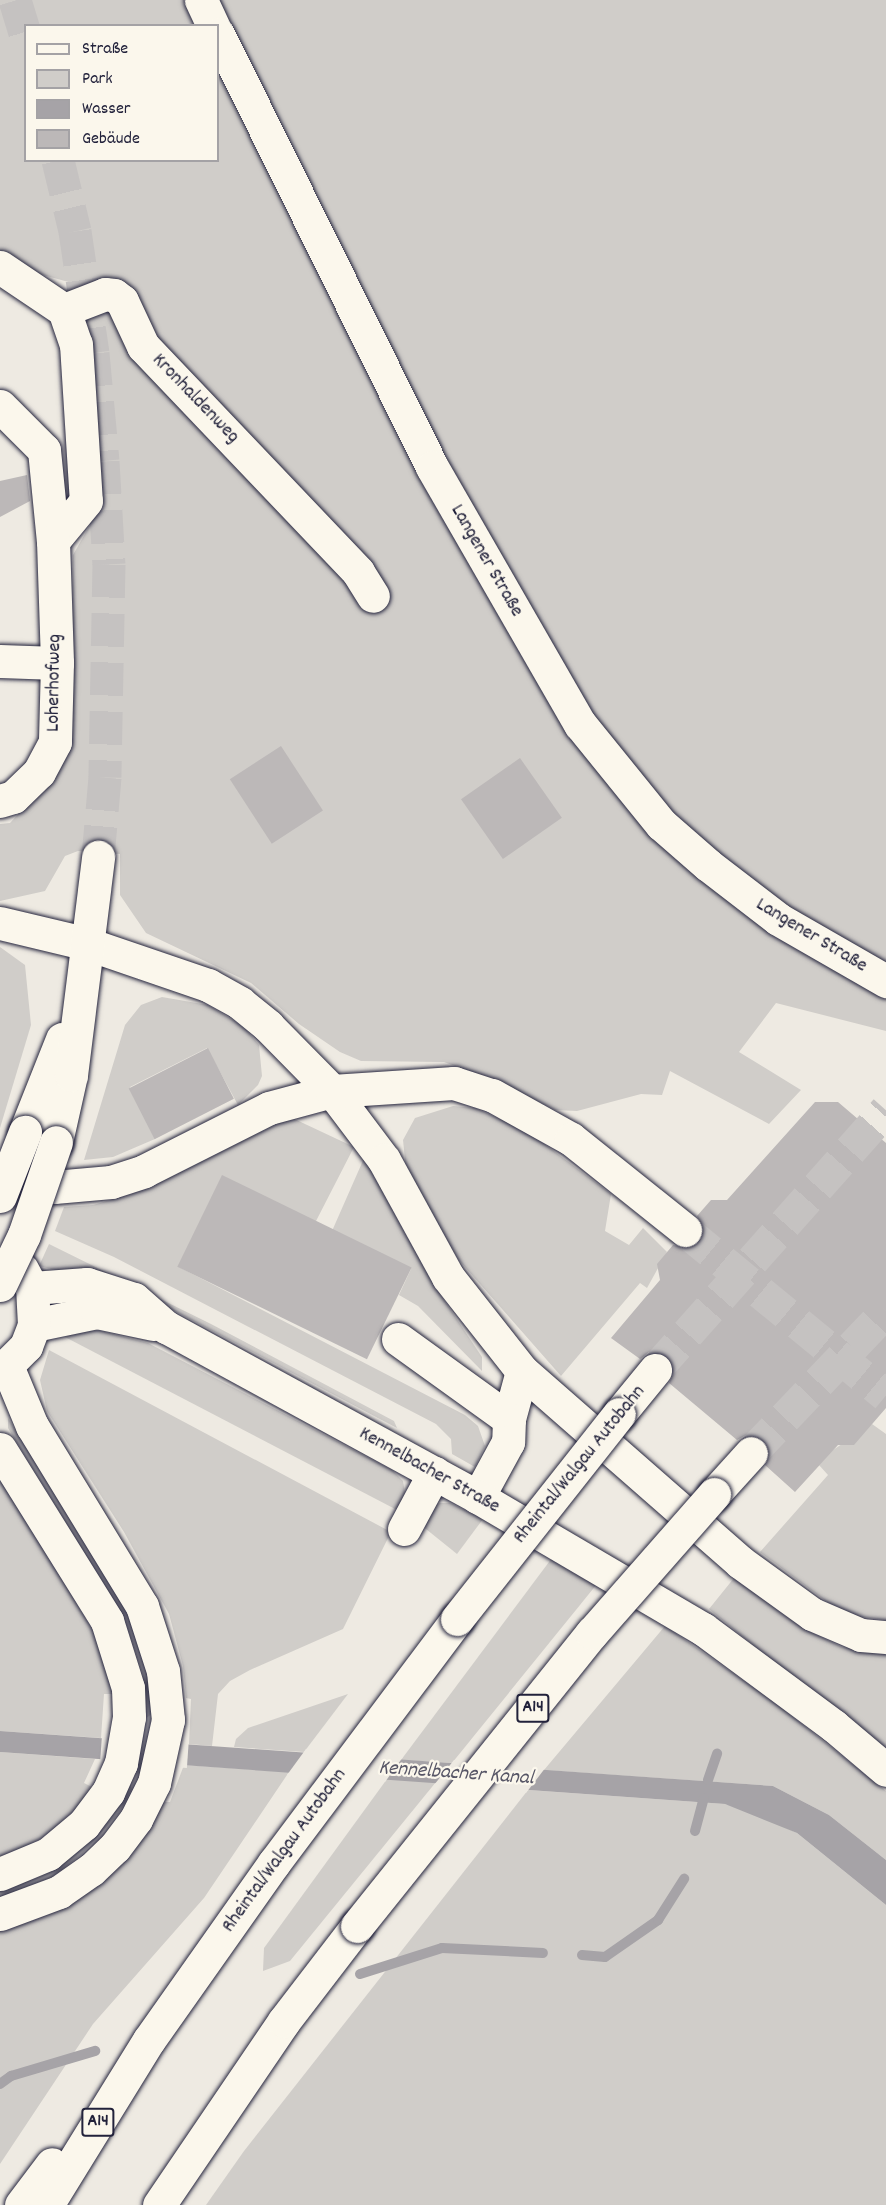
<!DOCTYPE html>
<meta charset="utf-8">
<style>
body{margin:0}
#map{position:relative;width:886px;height:2205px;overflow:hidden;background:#eeeae2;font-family:Dekko,sans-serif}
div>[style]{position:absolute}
.green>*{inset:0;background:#d0cdc9}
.water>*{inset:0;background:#a6a3a7}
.pier>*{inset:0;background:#eeeae2;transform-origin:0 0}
.stream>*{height:10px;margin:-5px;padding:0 5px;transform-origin:5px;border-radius:5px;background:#a6a3a7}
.building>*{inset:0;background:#bcb8b8;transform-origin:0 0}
.minor-tunnel>*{height:33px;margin-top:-16.5px;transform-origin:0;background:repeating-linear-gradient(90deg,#c5c2c1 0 33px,transparent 0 49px)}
.highway-tunnel>*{height:33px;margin-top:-16.5px;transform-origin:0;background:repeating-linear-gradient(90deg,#c5c2c1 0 33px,transparent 0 49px)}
.roads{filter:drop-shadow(0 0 2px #22223b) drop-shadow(0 0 2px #22223b)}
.minor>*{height:33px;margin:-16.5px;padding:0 16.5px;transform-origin:16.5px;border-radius:16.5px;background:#fbf7ec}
.major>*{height:33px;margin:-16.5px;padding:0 16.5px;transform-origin:16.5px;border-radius:16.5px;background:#fbf7ec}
.highway>*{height:33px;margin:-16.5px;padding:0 16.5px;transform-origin:16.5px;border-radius:16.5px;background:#fbf7ec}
.bridges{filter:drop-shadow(0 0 2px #22223b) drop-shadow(0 0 2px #22223b)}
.highway-bridge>*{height:33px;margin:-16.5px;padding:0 16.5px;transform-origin:16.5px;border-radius:16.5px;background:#fbf7ec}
span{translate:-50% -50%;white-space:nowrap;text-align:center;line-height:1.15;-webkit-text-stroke:4.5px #fbf7ec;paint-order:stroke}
.shield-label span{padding:2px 4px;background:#fbf7ec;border:2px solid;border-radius:4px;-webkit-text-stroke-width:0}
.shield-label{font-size:18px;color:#22223b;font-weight:700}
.street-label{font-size:20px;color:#22223b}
.water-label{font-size:21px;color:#575666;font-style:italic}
.legend{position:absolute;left:24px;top:24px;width:195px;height:138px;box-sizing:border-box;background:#fbf7ec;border:2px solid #a4a2a5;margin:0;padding:8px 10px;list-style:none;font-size:18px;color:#22223b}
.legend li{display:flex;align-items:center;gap:12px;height:30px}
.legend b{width:30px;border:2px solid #a4a2a5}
</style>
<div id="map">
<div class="green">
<i style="clip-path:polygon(evenodd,0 0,886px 0,886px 1031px,776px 1003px,739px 1052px,801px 1090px,769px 1124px,670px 1071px,662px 1095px,641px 1094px,577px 1111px,555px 1110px,497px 1081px,444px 1062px,361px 1061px,340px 1052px,299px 1024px,251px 983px,146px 933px,120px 895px,120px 854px,78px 851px,65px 856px,45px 891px,0 901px,0 824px,10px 823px,52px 778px,71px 727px,73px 555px,99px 509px,88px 327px,76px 284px,32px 272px,0 250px,0 0,26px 26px,218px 26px,218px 160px,26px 160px,26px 26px)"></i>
<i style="clip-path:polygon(0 947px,25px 965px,31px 1025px,0 1128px)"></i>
<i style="clip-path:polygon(162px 997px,208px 1005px,244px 1027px,259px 1045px,262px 1076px,258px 1085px,238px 1105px,207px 1048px,130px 1087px,155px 1139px,113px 1157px,84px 1160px,125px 1025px,141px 1005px)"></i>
<i style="clip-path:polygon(453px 1106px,475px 1108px,527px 1131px,611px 1194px,605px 1231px,629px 1245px,643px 1228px,667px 1252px,647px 1288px,640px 1283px,561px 1376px,458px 1259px,406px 1169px,403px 1140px,415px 1118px)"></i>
<i style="clip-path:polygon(288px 1116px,354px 1147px,315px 1223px,179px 1267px,465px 1415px,478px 1426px,485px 1446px,475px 1467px,452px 1454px,451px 1439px,436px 1424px,114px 1257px,55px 1231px,64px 1207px,93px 1205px,131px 1194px)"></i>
<i style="clip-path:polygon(365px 1156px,436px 1288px,482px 1357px,482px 1371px,418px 1306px,399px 1295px,411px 1269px,332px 1231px)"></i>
<i style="clip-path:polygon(49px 1244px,211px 1324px,394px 1421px,397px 1428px,131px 1288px,39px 1266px)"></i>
<i style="clip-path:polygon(81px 1331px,101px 1331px,148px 1343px,392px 1470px,403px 1481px,405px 1493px,397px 1510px,65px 1337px)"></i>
<i style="clip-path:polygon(49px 1350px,391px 1532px,343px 1629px,250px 1670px,230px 1681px,218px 1694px,212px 1746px,189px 1744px,191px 1699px,186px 1698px,183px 1666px,169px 1614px,124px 1532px,47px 1411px,40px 1380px)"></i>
<i style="clip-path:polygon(8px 1418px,130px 1616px,147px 1666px,152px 1714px,146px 1718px,143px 1675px,124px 1617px,8px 1428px)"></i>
<i style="clip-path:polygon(872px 1424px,886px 1434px,886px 1620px,854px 1616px,834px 1607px,760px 1552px,828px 1475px,819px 1465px,833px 1450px)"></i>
<i style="clip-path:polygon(0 1477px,101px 1644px,113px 1694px,104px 1694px,101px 1738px,0 1731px)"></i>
<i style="clip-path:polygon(440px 1503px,450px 1503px,483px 1519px,457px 1554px,421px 1525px,432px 1505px)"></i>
<i style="clip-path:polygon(552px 1558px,597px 1584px,452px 1763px,401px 1760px)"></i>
<i style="clip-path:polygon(734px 1578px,804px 1629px,842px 1647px,886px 1653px,886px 1754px,709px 1609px)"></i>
<i style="clip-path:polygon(665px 1626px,773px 1701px,886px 1791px,886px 1860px,829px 1815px,773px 1786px,544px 1770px)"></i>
<i style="clip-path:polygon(348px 1694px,304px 1752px,234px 1747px,236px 1739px,248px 1728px)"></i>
<i style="clip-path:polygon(0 1752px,95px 1759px,84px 1783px,92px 1787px,79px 1806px,48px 1834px,18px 1852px,0 1857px)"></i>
<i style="clip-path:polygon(184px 1765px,289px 1772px,204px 1898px,93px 2024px,0 2164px,0 1930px,62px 1907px,114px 1872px,138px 1845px,164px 1802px,170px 1802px)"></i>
<i style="clip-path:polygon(387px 1779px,436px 1782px,290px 1961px,263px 1971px,264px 1948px)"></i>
<i style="clip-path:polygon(129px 1782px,132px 1789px,119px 1813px,82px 1854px,52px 1877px,0 1897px,0 1891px,42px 1876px,80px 1849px,108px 1819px)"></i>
<i style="clip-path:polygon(528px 1790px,725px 1804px,743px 1808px,797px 1833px,886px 1905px,886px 2205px,206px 2205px,244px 2151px)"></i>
</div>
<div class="water">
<i style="clip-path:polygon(0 1731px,773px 1786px,829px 1815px,886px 1860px,886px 1905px,797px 1833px,725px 1804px,0 1752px)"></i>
</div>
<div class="pier">
<i style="left:102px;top:1735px;width:87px;height:27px;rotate:4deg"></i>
<i style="clip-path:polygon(306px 1749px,403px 1757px,385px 1782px,287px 1775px)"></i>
<i style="clip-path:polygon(454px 1760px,546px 1767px,526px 1793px,434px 1785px)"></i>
</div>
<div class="stream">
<i style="left:708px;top:1780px;width:28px;rotate:-71deg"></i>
<i style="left:695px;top:1831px;width:34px;rotate:-75deg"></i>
<i style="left:582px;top:1955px;width:23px;rotate:5deg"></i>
<i style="left:605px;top:1957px;width:65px;rotate:-34.9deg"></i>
<i style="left:658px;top:1920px;width:49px;rotate:-57.6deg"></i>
<i style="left:360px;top:1974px;width:86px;rotate:-17.6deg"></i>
<i style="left:442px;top:1948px;width:101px;rotate:2.8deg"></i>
<i style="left:0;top:2084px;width:14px;rotate:-36deg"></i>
<i style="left:11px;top:2076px;width:88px;rotate:-16.6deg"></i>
</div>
<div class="building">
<i style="clip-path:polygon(27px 475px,30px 501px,0 517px,0 481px)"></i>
<i style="left:281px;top:746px;width:77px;height:61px;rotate:57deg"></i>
<i style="left:520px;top:758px;width:73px;height:72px;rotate:55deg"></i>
<i style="left:208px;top:1048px;width:57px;height:89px;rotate:63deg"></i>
<i style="clip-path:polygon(815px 1102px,838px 1102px,886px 1143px,886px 1408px,854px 1445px,838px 1445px,795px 1492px,765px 1465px,769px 1448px,763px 1439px,746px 1435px,737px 1440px,669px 1383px,674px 1372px,667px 1356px,649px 1352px,640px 1359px,611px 1338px,660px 1280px,657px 1264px,673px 1245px,691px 1248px,700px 1241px,704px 1232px,697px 1216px,711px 1200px,727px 1200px)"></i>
<i style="left:222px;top:1175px;width:211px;height:102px;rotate:26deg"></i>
</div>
<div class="minor-tunnel">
<i style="left:685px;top:1230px;width:260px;rotate:39.4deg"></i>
</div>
<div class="highway-tunnel">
<i style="left:15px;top:0;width:39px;rotate:73deg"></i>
<i style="left:58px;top:160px;width:73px;rotate:76.5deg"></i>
<i style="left:75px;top:231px;width:123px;rotate:81.6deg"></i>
<i style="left:93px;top:353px;width:108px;rotate:84.7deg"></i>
<i style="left:103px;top:461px;width:103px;rotate:86.7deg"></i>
<i style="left:109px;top:564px;width:213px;rotate:91.1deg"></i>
<i style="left:105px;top:777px;width:80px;rotate:95deg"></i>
<i style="left:655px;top:1370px;width:348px;rotate:-48.4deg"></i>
<i style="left:751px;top:1453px;width:196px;rotate:-46.4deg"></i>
</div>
<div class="roads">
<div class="minor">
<i style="left:0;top:267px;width:77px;rotate:33.9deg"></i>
<i style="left:64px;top:310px;width:36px;rotate:71deg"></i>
<i style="left:76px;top:344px;width:157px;rotate:86.4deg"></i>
<i style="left:86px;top:501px;width:52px;rotate:129.5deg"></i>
<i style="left:64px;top:310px;width:44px;rotate:-21.3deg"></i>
<i style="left:105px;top:294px;width:9px;rotate:6deg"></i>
<i style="left:114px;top:295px;width:10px;rotate:37deg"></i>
<i style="left:122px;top:301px;width:50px;rotate:65deg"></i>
<i style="left:143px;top:346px;width:312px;rotate:46.4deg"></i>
<i style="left:358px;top:572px;width:28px;rotate:58deg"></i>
<i style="left:0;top:406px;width:62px;rotate:45deg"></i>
<i style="left:44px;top:450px;width:91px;rotate:84.4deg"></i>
<i style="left:53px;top:541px;width:122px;rotate:88.1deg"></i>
<i style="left:57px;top:663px;width:79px;rotate:91.5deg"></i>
<i style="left:55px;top:742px;width:34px;rotate:118deg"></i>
<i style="left:39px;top:772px;width:36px;rotate:136deg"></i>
<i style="left:13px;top:797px;width:14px;rotate:163deg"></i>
<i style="left:0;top:661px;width:57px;rotate:2deg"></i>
<i style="left:0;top:923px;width:90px;rotate:13.4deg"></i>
<i style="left:88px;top:944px;width:127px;rotate:18.9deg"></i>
<i style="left:208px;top:985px;width:37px;rotate:29deg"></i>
<i style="left:240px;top:1003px;width:36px;rotate:39deg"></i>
<i style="left:268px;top:1026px;width:91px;rotate:45.4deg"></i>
<i style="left:332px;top:1091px;width:86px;rotate:53deg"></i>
<i style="left:384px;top:1160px;width:133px;rotate:61.3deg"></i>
<i style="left:448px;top:1277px;width:120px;rotate:51.8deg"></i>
<i style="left:522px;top:1371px;width:50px;rotate:105.2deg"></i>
<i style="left:0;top:1171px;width:56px;rotate:16.5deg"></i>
<i style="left:54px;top:1187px;width:57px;rotate:-5deg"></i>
<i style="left:111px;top:1182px;width:35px;rotate:-18deg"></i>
<i style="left:144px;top:1171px;width:140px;rotate:-26.7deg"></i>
<i style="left:269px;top:1108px;width:65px;rotate:-15.1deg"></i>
<i style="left:332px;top:1091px;width:122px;rotate:-3.8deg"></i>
<i style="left:454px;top:1083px;width:40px;rotate:18deg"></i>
<i style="left:492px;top:1095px;width:90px;rotate:29.1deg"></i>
<i style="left:571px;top:1139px;width:146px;rotate:38.6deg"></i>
<i style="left:398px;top:1339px;width:137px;rotate:35.8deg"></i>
<i style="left:509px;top:1419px;width:23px;rotate:92deg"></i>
<i style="left:508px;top:1442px;width:63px;rotate:118.6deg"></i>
<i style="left:522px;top:1371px;width:290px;rotate:41.2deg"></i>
<i style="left:740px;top:1562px;width:89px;rotate:35.8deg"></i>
<i style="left:812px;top:1614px;width:53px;rotate:23.2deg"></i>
<i style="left:861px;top:1635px;width:25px;rotate:5deg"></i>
<i style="left:404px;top:1529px;width:64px;rotate:-61.8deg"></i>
</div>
<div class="major">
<i style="left:201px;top:0;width:29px;rotate:65deg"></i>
<i style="left:218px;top:34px;width:483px;rotate:63.7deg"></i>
<i style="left:432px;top:467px;width:297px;rotate:60.1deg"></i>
<i style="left:580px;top:724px;width:129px;rotate:51deg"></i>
<i style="left:661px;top:824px;width:62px;rotate:41.1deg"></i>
<i style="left:708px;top:865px;width:88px;rotate:37.6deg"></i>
<i style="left:778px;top:919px;width:125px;rotate:29.9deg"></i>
<i style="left:32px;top:1288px;width:55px;rotate:-4.2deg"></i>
<i style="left:87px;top:1284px;width:49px;rotate:17.7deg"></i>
<i style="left:134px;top:1299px;width:43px;rotate:41.2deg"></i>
<i style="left:166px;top:1327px;width:355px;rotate:28.6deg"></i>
<i style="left:478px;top:1497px;width:261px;rotate:30.4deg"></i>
<i style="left:703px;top:1629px;width:163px;rotate:36.5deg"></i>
<i style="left:834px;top:1726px;width:68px;rotate:40.2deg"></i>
<i style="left:34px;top:1325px;width:64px;rotate:-11.7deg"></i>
<i style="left:97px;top:1312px;width:57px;rotate:12.1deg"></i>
<i style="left:0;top:1372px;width:37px;rotate:-45deg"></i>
<i style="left:26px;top:1346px;width:22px;rotate:-69deg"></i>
<i style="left:34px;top:1325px;width:37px;rotate:-93deg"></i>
<i style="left:32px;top:1288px;width:21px;rotate:-118deg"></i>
</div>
<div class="highway">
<i style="left:25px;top:1132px;width:100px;rotate:-68.3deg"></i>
<i style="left:56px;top:1142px;width:69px;rotate:-77.4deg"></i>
<i style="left:71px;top:1075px;width:220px;rotate:-82.9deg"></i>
<i style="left:619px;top:1414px;width:57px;rotate:-50.7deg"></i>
<i style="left:0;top:1449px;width:203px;rotate:58.1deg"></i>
<i style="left:107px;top:1621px;width:70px;rotate:72.6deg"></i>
<i style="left:128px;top:1688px;width:29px;rotate:88deg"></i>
<i style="left:129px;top:1717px;width:47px;rotate:99.9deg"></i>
<i style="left:121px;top:1763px;width:32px;rotate:114deg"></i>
<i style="left:108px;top:1792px;width:40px;rotate:127deg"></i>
<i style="left:84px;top:1824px;width:47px;rotate:140.2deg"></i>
<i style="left:48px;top:1854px;width:52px;rotate:157.4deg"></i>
<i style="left:714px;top:1494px;width:55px;rotate:-47.9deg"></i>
<i style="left:0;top:1914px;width:63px;rotate:-20.4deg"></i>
<i style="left:59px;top:1892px;width:39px;rotate:-35deg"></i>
<i style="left:91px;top:1870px;width:33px;rotate:-44deg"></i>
<i style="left:115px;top:1847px;width:35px;rotate:-53deg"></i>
<i style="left:136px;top:1819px;width:40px;rotate:-63.4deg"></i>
<i style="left:154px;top:1783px;width:65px;rotate:-77.5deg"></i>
<i style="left:168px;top:1720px;width:49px;rotate:-95.8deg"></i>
<i style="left:163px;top:1671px;width:68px;rotate:-107.9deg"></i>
<i style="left:142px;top:1606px;width:211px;rotate:-121.4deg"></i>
<i style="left:32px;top:1426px;width:63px;rotate:-112.5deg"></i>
<i style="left:21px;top:2205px;width:51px;rotate:-52.9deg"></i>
<i style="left:47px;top:2205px;width:194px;rotate:-58.3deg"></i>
<i style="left:149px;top:2040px;width:217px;rotate:-54.8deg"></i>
<i style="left:274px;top:1863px;width:305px;rotate:-53.1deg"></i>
<i style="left:159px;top:2205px;width:222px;rotate:-55.8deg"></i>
<i style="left:284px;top:2021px;width:120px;rotate:-52.5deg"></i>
</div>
</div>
<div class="bridges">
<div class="highway-bridge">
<i style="left:0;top:1196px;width:69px;rotate:-68.7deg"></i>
<i style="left:0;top:1285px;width:55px;rotate:-64.4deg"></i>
<i style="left:24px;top:1235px;width:98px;rotate:-71deg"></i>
<i style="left:457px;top:1619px;width:261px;rotate:-51.7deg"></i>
<i style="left:357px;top:1926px;width:376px;rotate:-51.3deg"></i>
<i style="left:592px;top:1633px;width:185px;rotate:-48.7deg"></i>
</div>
</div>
<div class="shield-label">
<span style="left:533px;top:1708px">A14</span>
<span style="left:98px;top:2122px">A14</span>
</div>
<div class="street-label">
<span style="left:195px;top:399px;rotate:46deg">Kronhaldenweg</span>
<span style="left:486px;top:561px;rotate:60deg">Langener Straße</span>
<span style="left:55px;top:683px;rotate:-89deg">Loherhofweg</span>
<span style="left:811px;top:936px;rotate:31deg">Langener Straße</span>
<span style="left:580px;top:1465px;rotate:-51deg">Rheintal/Walgau Autobahn</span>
<span style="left:429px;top:1471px;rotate:29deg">Kennelbacher Straße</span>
<span style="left:285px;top:1851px;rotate:-54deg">Rheintal/Walgau Autobahn</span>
</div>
<div class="water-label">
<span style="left:456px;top:1774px;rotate:4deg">Kennelbacher Kanal</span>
</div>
<ul class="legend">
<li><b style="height:8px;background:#fbf7ec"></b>Straße</li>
<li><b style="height:16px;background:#d0cdc9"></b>Park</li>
<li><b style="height:16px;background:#a6a3a7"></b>Wasser</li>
<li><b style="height:16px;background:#bcb8b8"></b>Gebäude</li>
</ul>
</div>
